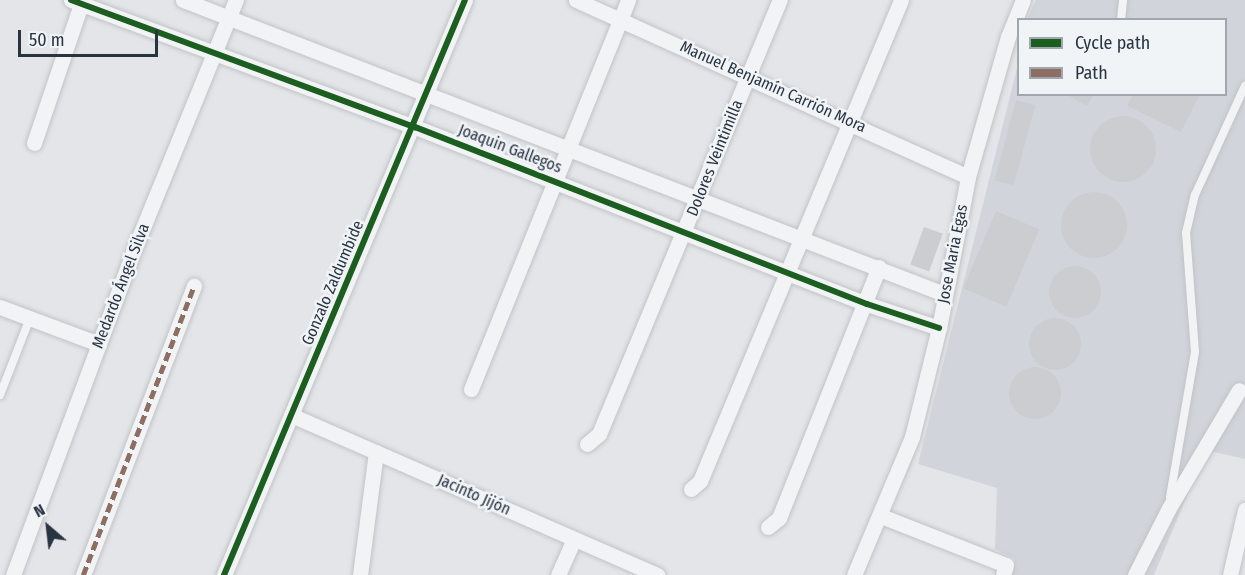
<!DOCTYPE html>
<meta charset="utf-8">
<style>
body{margin:0}
#map{position:relative;width:1245px;height:575px;overflow:hidden;background:#e3e5e8;font-family:"Fira Sans Condensed",sans-serif}
div>[style]{position:absolute}
.built>*{inset:0;background:#d1d5db}
.building>*{inset:0;background:#cbcdd0;transform-origin:0 0}
.round{border-radius:50%}
.roads{filter:drop-shadow(0 0 2px #c1c3c6) drop-shadow(0 0 2px #c1c3c6)}
.lane>*{height:8px;margin:-4px;padding:0 4px;transform-origin:4px;border-radius:4px;background:#f2f3f5}
.street>*{height:15px;margin:-7.5px;padding:0 7.5px;transform-origin:7.5px;border-radius:7.5px;background:#f2f3f5}
.quiet>*{height:4.5px;margin-top:-2.25px;transform-origin:0;background:repeating-linear-gradient(90deg,#8d6e63 0 9px,transparent 0 13.5px)}
.cycleway>*{height:6px;margin:-3px;padding:0 3px;transform-origin:3px;border-radius:3px;background:#1b5e20}
span{translate:-50% -50%;white-space:nowrap;text-align:center;line-height:1.15;-webkit-text-stroke:5px #f1f4f7;paint-order:stroke}
.street-label{font-size:16px;color:#293442}
.legend{position:absolute;left:1017px;top:18px;width:210px;height:78px;box-sizing:border-box;background:#f1f4f7;border:2px solid #a1a7af;margin:0;padding:8px 10px;list-style:none;font-size:18px;color:#293442}
.legend li{display:flex;align-items:center;gap:12px;height:30px}
.legend b{width:30px;border:2px solid #a1a7af}
.north{position:absolute;left:18px;top:497px;width:60px;height:60px;-webkit-text-stroke:4px #f1f4f7;paint-order:stroke;rotate:332deg;font-size:16px;font-weight:700;line-height:24px;text-align:center;color:#293442}
.north::after{content:'';display:block;margin:auto;width:21px;height:27px;background:#293442;clip-path:polygon(50% 0,100% 100%,50% 72%,0 100%)}
.scale{position:absolute;left:18px;top:30px;width:140px;height:27px;box-sizing:border-box;border:3px solid #293442;border-top:0;padding-left:8px;font-size:18px;line-height:21px;white-space:nowrap;color:#293442;-webkit-text-stroke:4px #f1f4f7;paint-order:stroke}
</style>
<div id="map">
<div class="built">
<i style="clip-path:polygon(1036px 0,1245px 0,1245px 459px,1206px 450px,1154px 575px,1012px 575px,1015px 559px,995px 549px,997px 488px,918px 464px,1018px 64px,1018px 94px,1226px 94px,1226px 20px,1027px 19px)"></i>
</div>
<div class="building">
<i style="clip-path:polygon(1066px 94px,1094px 94px,1087px 106px)"></i>
<i style="clip-path:polygon(1133px 94px,1200px 94px,1181px 132px,1127px 106px)"></i>
<i style="left:1016px;top:100px;width:20px;height:83px;rotate:15deg"></i>
<i class="round" style="left:1090px;top:116px;width:66px;height:66px"></i>
<i class="round" style="left:1061px;top:192px;width:66px;height:66px"></i>
<i style="left:996px;top:211px;width:47px;height:84px;rotate:23deg"></i>
<i style="left:924px;top:227px;width:20px;height:40px;rotate:20deg"></i>
<i class="round" style="left:1049px;top:266px;width:52px;height:52px"></i>
<i class="round" style="left:1029px;top:318px;width:52px;height:52px"></i>
<i class="round" style="left:1009px;top:367px;width:52px;height:52px"></i>
</div>
<div class="roads">
<div class="lane">
<i style="left:1121px;top:20px;width:20px;rotate:-84deg"></i>
<i style="left:0;top:395px;width:83px;rotate:-68.7deg"></i>
<i style="left:1170px;top:497px;width:147px;rotate:-80.2deg"></i>
<i style="left:1195px;top:352px;width:119px;rotate:-94.3deg"></i>
<i style="left:1186px;top:233px;width:39px;rotate:-77deg"></i>
<i style="left:1195px;top:195px;width:120px;rotate:-65.4deg"></i>
</div>
<div class="street">
<i style="left:71px;top:0;width:367px;rotate:20.3deg"></i>
<i style="left:415px;top:127px;width:485px;rotate:21.4deg"></i>
<i style="left:867px;top:304px;width:76px;rotate:18.4deg"></i>
<i style="left:183px;top:0;width:816px;rotate:21.12deg"></i>
<i style="left:576px;top:0;width:430px;rotate:24.3deg"></i>
<i style="left:34px;top:143px;width:147px;rotate:-71.3deg"></i>
<i style="left:0;top:307px;width:106px;rotate:20.5deg"></i>
<i style="left:471px;top:389px;width:419px;rotate:-68deg"></i>
<i style="left:291px;top:415px;width:400px;rotate:23.6deg"></i>
<i style="left:587px;top:444px;width:16px;rotate:-40deg"></i>
<i style="left:599px;top:434px;width:470px;rotate:-67.4deg"></i>
<i style="left:691px;top:489px;width:12px;rotate:-42deg"></i>
<i style="left:700px;top:481px;width:521px;rotate:-67.32deg"></i>
<i style="left:881px;top:516px;width:134px;rotate:21.4deg"></i>
<i style="left:1006px;top:565px;width:10px;rotate:107deg"></i>
<i style="left:768px;top:527px;width:14px;rotate:-39deg"></i>
<i style="left:779px;top:518px;width:270px;rotate:-68.3deg"></i>
<i style="left:13px;top:575px;width:345px;rotate:-69.6deg"></i>
<i style="left:133px;top:252px;width:272px;rotate:-67.8deg"></i>
<i style="left:83px;top:575px;width:310px;rotate:-69deg"></i>
<i style="left:224px;top:575px;width:623px;rotate:-67.26deg"></i>
<i style="left:360px;top:575px;width:124px;rotate:-82.6deg"></i>
<i style="left:558px;top:575px;width:39px;rotate:-66deg"></i>
<i style="left:854px;top:575px;width:150px;rotate:-67.2deg"></i>
<i style="left:912px;top:437px;width:112px;rotate:-76.1deg"></i>
<i style="left:939px;top:328px;width:154px;rotate:-79.1deg"></i>
<i style="left:968px;top:177px;width:146px;rotate:-74.1deg"></i>
<i style="left:1008px;top:37px;width:40px;rotate:-68deg"></i>
<i style="left:1135px;top:575px;width:75px;rotate:-63.1deg"></i>
<i style="left:1169px;top:508px;width:137px;rotate:-59.3deg"></i>
<i style="left:1230px;top:575px;width:67px;rotate:-77deg"></i>
</div>
</div>
<div class="quiet">
<i style="left:83px;top:575px;width:310px;rotate:-69deg"></i>
</div>
<div class="cycleway">
<i style="left:71px;top:0;width:367px;rotate:20.3deg"></i>
<i style="left:415px;top:127px;width:485px;rotate:21.4deg"></i>
<i style="left:867px;top:304px;width:76px;rotate:18.4deg"></i>
<i style="left:224px;top:575px;width:623px;rotate:-67.26deg"></i>
</div>
<div class="street-label">
<span style="left:773px;top:87px;rotate:24deg">Manuel Benjamín Carrión Mora</span>
<span style="left:510px;top:149px;rotate:21deg">Joaquin Gallegos</span>
<span style="left:715px;top:158px;rotate:-68deg">Dolores Veintimilla</span>
<span style="left:953px;top:254px;rotate:-79deg">Jose Maria Egas</span>
<span style="left:333px;top:283px;rotate:-67deg">Gonzalo Zaldumbide</span>
<span style="left:121px;top:286px;rotate:-69deg">Medardo Ángel Silva</span>
<span style="left:474px;top:495px;rotate:24deg">Jacinto Jijón</span>
</div>
<ul class="legend">
<li><b style="height:8px;background:#1b5e20"></b>Cycle path</li>
<li><b style="height:8px;background:#8d6e63"></b>Path</li>
</ul>
<div class="north">N</div>
<div class="scale">50 m</div>
</div>
